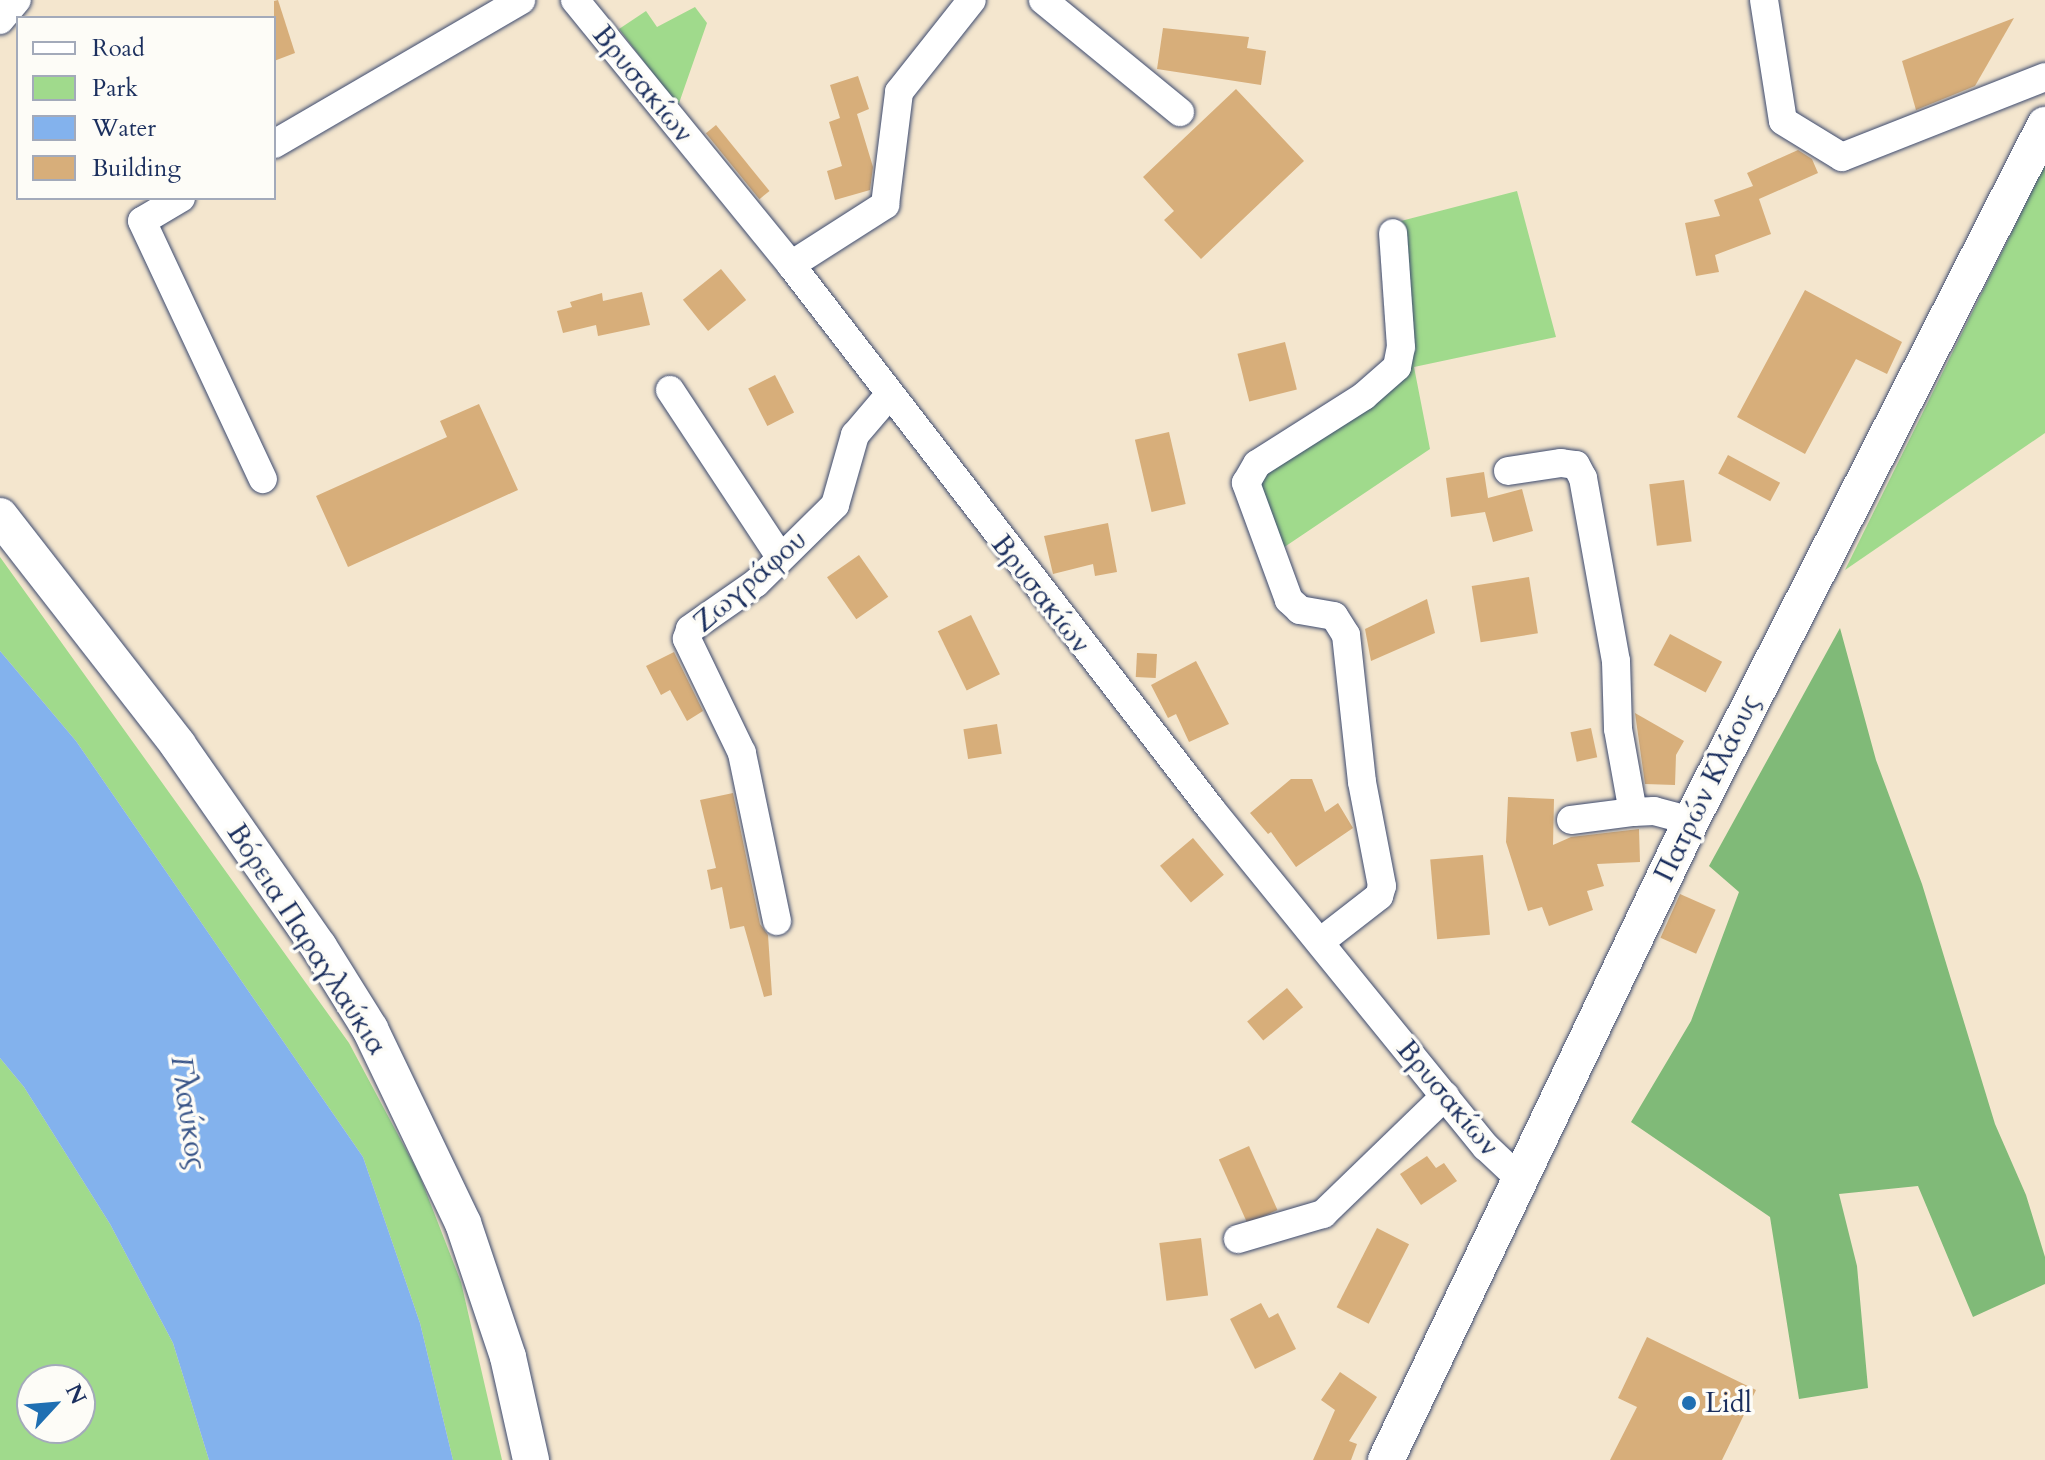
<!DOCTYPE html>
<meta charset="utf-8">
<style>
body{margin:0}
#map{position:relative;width:2045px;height:1460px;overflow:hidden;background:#f4e6ce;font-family:Cardo,serif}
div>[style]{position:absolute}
.green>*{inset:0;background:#a0da8c}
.forest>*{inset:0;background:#80ba78}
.water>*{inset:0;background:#83b2ed}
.building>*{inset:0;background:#d7ae7a;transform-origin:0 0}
.roads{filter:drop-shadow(0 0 2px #3c4a6f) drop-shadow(0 0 2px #3c4a6f)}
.minor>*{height:28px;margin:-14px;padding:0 14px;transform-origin:14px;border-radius:14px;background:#fff}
.major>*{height:36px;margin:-18px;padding:0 18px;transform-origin:18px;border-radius:18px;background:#fff}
.dots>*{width:22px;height:22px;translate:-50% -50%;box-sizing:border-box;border:4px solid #fdfcf7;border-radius:50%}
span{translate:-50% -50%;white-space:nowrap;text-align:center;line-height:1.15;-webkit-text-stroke:7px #fdfcf7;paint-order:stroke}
.street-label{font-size:28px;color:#1b2f5e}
.poi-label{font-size:28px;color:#1b2f5e}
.left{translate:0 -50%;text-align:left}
.water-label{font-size:30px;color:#3a5689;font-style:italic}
.legend{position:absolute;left:16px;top:16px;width:260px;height:184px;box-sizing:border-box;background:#fdfcf7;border:2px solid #a3aaba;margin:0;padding:10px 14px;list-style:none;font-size:24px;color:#1b2f5e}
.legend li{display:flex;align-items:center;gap:16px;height:40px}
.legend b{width:40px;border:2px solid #a3aaba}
.north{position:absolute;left:16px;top:1364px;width:80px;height:80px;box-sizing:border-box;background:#fdfcf7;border:2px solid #a3aaba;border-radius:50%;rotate:64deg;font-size:22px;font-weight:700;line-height:32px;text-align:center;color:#1b2f5e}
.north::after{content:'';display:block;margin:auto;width:28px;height:36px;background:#1f6fb2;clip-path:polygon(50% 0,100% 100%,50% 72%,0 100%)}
</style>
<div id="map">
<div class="green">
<i style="clip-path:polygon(695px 7px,707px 23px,678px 106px,619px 29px,646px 11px,657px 27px)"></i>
<i style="clip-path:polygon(2045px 165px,2045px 433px,1845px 570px)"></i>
<i style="clip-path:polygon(1517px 191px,1556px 337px,1414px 367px,1430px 449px,1277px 552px,1253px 473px,1405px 366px,1397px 222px)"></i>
<i style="clip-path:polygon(0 557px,349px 1043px,419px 1174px,461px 1282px,502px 1460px,453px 1460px,420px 1323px,363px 1157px,76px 741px,0 651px)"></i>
<i style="clip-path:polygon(evenodd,0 1058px,24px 1087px,110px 1224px,173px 1343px,209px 1460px,0 1460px,0 1058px,32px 1380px,80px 1380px,80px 1428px,32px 1428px,32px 1380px)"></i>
</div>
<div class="forest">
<i style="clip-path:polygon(1840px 628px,1876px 760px,1922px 884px,1995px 1124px,2026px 1195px,2045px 1257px,2045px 1284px,1973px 1317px,1918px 1186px,1839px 1194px,1857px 1266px,1868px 1388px,1799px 1399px,1770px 1217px,1631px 1122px,1691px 1021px,1739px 892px,1709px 866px)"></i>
</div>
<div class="water">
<i style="clip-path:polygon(0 651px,76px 741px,363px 1157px,420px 1323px,453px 1460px,209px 1460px,173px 1343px,110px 1224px,24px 1087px,0 1058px)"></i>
</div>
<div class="building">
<i style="clip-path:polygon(278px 0,295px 53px,274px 61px,274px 1px)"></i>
<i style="clip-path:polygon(2014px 18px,1975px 86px,1916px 110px,1902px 61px)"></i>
<i style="clip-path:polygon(1163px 28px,1249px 37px,1247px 48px,1266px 51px,1261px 85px,1157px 69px)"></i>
<i style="clip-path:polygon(858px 76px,869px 109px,857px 114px,873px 167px,870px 190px,835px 200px,827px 171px,842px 166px,829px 122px,840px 118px,830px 85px)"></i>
<i style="clip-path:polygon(1236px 89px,1304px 161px,1201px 259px,1164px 220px,1174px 211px,1143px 177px)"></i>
<i style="left:716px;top:125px;width:85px;height:13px;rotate:51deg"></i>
<i style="clip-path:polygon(1798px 150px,1812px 159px,1818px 173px,1759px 199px,1771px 234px,1715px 255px,1719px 272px,1696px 276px,1685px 223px,1720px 216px,1714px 200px,1753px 186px,1747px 173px)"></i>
<i style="left:721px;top:269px;width:40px;height:49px;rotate:51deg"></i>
<i style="clip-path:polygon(1805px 290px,1902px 342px,1887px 374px,1856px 359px,1805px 454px,1737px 417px)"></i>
<i style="clip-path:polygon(642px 292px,650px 325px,598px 336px,596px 325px,563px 333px,557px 311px,572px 307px,570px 302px,602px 293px,603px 301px)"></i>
<i style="left:1285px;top:342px;width:49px;height:49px;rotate:76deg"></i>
<i style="left:775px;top:375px;width:42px;height:30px;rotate:63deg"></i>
<i style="clip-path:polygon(479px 404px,518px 490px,348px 567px,316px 496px,447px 437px,440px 421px)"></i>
<i style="left:1169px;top:432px;width:74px;height:35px;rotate:77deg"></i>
<i style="left:1728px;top:455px;width:59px;height:21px;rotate:28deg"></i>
<i style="clip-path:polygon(1484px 472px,1488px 498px,1522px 489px,1533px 531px,1493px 542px,1485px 512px,1451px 517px,1446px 478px)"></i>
<i style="left:1684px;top:480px;width:62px;height:35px;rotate:83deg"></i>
<i style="clip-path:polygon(1108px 523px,1117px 572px,1095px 576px,1093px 564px,1053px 574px,1044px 536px)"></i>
<i style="left:859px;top:555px;width:51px;height:39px;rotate:55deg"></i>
<i style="left:1529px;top:577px;width:57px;height:58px;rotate:81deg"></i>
<i style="clip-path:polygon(1427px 599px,1435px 633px,1371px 661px,1365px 629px)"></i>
<i style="left:971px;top:615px;width:66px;height:37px;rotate:64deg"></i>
<i style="left:1670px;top:634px;width:59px;height:35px;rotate:28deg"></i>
<i style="clip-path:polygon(674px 652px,703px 711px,687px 721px,670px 690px,661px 695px,646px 666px)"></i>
<i style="left:1137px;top:653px;width:20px;height:24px;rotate:3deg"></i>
<i style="clip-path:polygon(1196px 661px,1229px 724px,1189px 742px,1176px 714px,1168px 718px,1151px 685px)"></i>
<i style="clip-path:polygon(1635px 713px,1684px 741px,1676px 755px,1675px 785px,1645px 784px)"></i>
<i style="left:997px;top:724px;width:30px;height:34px;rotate:81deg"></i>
<i style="left:1591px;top:728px;width:30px;height:21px;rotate:78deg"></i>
<i style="clip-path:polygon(1291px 779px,1312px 779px,1325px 812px,1338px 803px,1353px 828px,1296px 867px,1271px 832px,1268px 834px,1250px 813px)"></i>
<i style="clip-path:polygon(733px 793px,760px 924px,768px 935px,772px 995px,764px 997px,744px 926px,730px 929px,722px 887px,711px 890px,707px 870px,716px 868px,700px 800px)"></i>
<i style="clip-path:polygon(1508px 797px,1554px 799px,1553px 845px,1571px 837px,1639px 829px,1640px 862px,1597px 864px,1604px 886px,1587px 891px,1593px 910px,1549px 926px,1542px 907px,1528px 911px,1506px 842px)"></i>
<i style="left:1193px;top:838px;width:48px;height:43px;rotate:50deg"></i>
<i style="left:1483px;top:855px;width:80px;height:53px;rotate:85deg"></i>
<i style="left:1680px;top:894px;width:39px;height:48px;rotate:24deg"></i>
<i style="left:1287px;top:988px;width:25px;height:52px;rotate:50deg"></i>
<i style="left:1249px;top:1146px;width:70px;height:33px;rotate:66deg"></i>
<i style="clip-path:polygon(1427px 1156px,1436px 1168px,1444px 1163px,1457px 1181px,1421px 1205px,1400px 1174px)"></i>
<i style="left:1377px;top:1228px;width:36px;height:89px;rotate:27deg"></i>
<i style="left:1201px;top:1238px;width:58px;height:42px;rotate:83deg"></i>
<i style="clip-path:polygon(1261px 1303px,1269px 1318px,1278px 1313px,1296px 1349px,1255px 1369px,1230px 1319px)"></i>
<i style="clip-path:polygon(1647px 1337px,1756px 1390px,1722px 1460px,1610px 1460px,1637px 1407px,1618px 1398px)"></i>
<i style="clip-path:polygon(1340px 1372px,1377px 1397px,1349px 1441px,1357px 1444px,1351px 1460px,1313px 1460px,1335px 1410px,1321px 1400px)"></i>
</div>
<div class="roads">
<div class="minor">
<i style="left:575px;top:0;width:342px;rotate:50.8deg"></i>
<i style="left:791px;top:265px;width:687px;rotate:52.33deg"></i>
<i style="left:1211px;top:809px;width:436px;rotate:50.9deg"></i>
<i style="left:1486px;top:1147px;width:47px;rotate:43.3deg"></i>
<i style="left:1043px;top:0;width:177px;rotate:39.3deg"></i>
<i style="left:1764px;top:0;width:122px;rotate:81.1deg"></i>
<i style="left:1783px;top:121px;width:69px;rotate:31.4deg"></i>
<i style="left:1842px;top:157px;width:218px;rotate:-21.5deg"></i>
<i style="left:0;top:20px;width:26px;rotate:-50deg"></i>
<i style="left:274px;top:144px;width:286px;rotate:-30.2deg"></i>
<i style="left:181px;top:198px;width:45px;rotate:149.5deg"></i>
<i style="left:142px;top:221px;width:285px;rotate:64.9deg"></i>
<i style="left:791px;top:265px;width:112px;rotate:-32.6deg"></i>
<i style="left:885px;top:205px;width:114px;rotate:-82.9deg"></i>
<i style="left:899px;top:92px;width:117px;rotate:-51.6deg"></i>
<i style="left:670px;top:390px;width:200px;rotate:56.6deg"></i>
<i style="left:1508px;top:471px;width:54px;rotate:-8.6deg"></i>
<i style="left:1561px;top:463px;width:15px;rotate:8deg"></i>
<i style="left:1576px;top:465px;width:15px;rotate:62deg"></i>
<i style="left:1583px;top:478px;width:186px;rotate:79.8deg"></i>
<i style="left:1616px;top:661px;width:68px;rotate:88.3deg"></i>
<i style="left:1618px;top:729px;width:84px;rotate:79.8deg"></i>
<i style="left:1633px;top:812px;width:21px;rotate:-3deg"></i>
<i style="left:1654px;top:811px;width:38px;rotate:15deg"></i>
<i style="left:1571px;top:820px;width:63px;rotate:-7.4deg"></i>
<i style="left:777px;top:921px;width:172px;rotate:-101.8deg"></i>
<i style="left:742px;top:753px;width:127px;rotate:-115.8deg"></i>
<i style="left:687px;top:639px;width:10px;rotate:-73deg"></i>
<i style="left:690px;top:629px;width:80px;rotate:-34.9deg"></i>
<i style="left:756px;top:583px;width:111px;rotate:-44.6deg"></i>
<i style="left:835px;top:505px;width:73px;rotate:-74.1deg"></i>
<i style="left:855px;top:435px;width:54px;rotate:-49.5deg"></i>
<i style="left:1320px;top:942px;width:75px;rotate:-37.9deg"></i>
<i style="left:1379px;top:896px;width:10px;rotate:-73deg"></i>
<i style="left:1382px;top:886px;width:106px;rotate:-100.9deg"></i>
<i style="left:1362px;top:782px;width:148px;rotate:-96.2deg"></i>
<i style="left:1346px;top:635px;width:22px;rotate:-122deg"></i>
<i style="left:1334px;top:616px;width:35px;rotate:-170deg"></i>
<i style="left:1300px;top:610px;width:15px;rotate:-138deg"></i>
<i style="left:1289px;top:600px;width:125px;rotate:-110.2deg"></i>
<i style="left:1246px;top:483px;width:22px;rotate:-60deg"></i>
<i style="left:1257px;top:464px;width:127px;rotate:-32.4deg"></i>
<i style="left:1364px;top:396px;width:44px;rotate:-41.3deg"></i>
<i style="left:1397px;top:367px;width:20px;rotate:-79deg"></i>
<i style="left:1401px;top:347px;width:114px;rotate:-94deg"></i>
<i style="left:1238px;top:1239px;width:89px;rotate:-16.4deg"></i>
<i style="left:1323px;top:1214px;width:170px;rotate:-44deg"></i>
</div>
<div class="major">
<i style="left:0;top:516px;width:290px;rotate:52.1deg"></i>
<i style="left:178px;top:745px;width:246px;rotate:55.1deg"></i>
<i style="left:319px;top:947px;width:97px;rotate:58.1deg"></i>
<i style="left:370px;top:1029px;width:215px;rotate:64.4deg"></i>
<i style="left:463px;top:1223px;width:141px;rotate:71.4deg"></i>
<i style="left:508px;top:1357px;width:106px;rotate:77.4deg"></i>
<i style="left:1386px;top:1460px;width:708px;rotate:-64.48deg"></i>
<i style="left:1691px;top:821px;width:781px;rotate:-63.04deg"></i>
</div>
</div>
<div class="dots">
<i style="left:1689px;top:1403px;background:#1f6fb2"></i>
</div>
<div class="street-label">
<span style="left:643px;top:84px;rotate:51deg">Βρυσακίων</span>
<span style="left:750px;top:581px;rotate:-41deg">Ζωγράφου</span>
<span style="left:1041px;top:594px;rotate:52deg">Βρυσακίων</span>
<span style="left:1707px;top:788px;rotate:-64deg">Πατρών Κλάους</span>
<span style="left:307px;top:939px;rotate:57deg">Βόρεια Παραγλαύκια</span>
<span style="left:1448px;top:1098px;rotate:50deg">Βρυσακίων</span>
</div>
<div class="poi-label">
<span class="left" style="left:1705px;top:1403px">Lidl</span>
</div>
<div class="water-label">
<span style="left:188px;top:1113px;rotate:82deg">Γλαύκος</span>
</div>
<ul class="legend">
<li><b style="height:10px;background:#fff"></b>Road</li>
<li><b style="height:22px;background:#a0da8c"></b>Park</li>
<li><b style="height:22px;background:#83b2ed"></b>Water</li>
<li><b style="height:22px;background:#d7ae7a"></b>Building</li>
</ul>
<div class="north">N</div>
</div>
